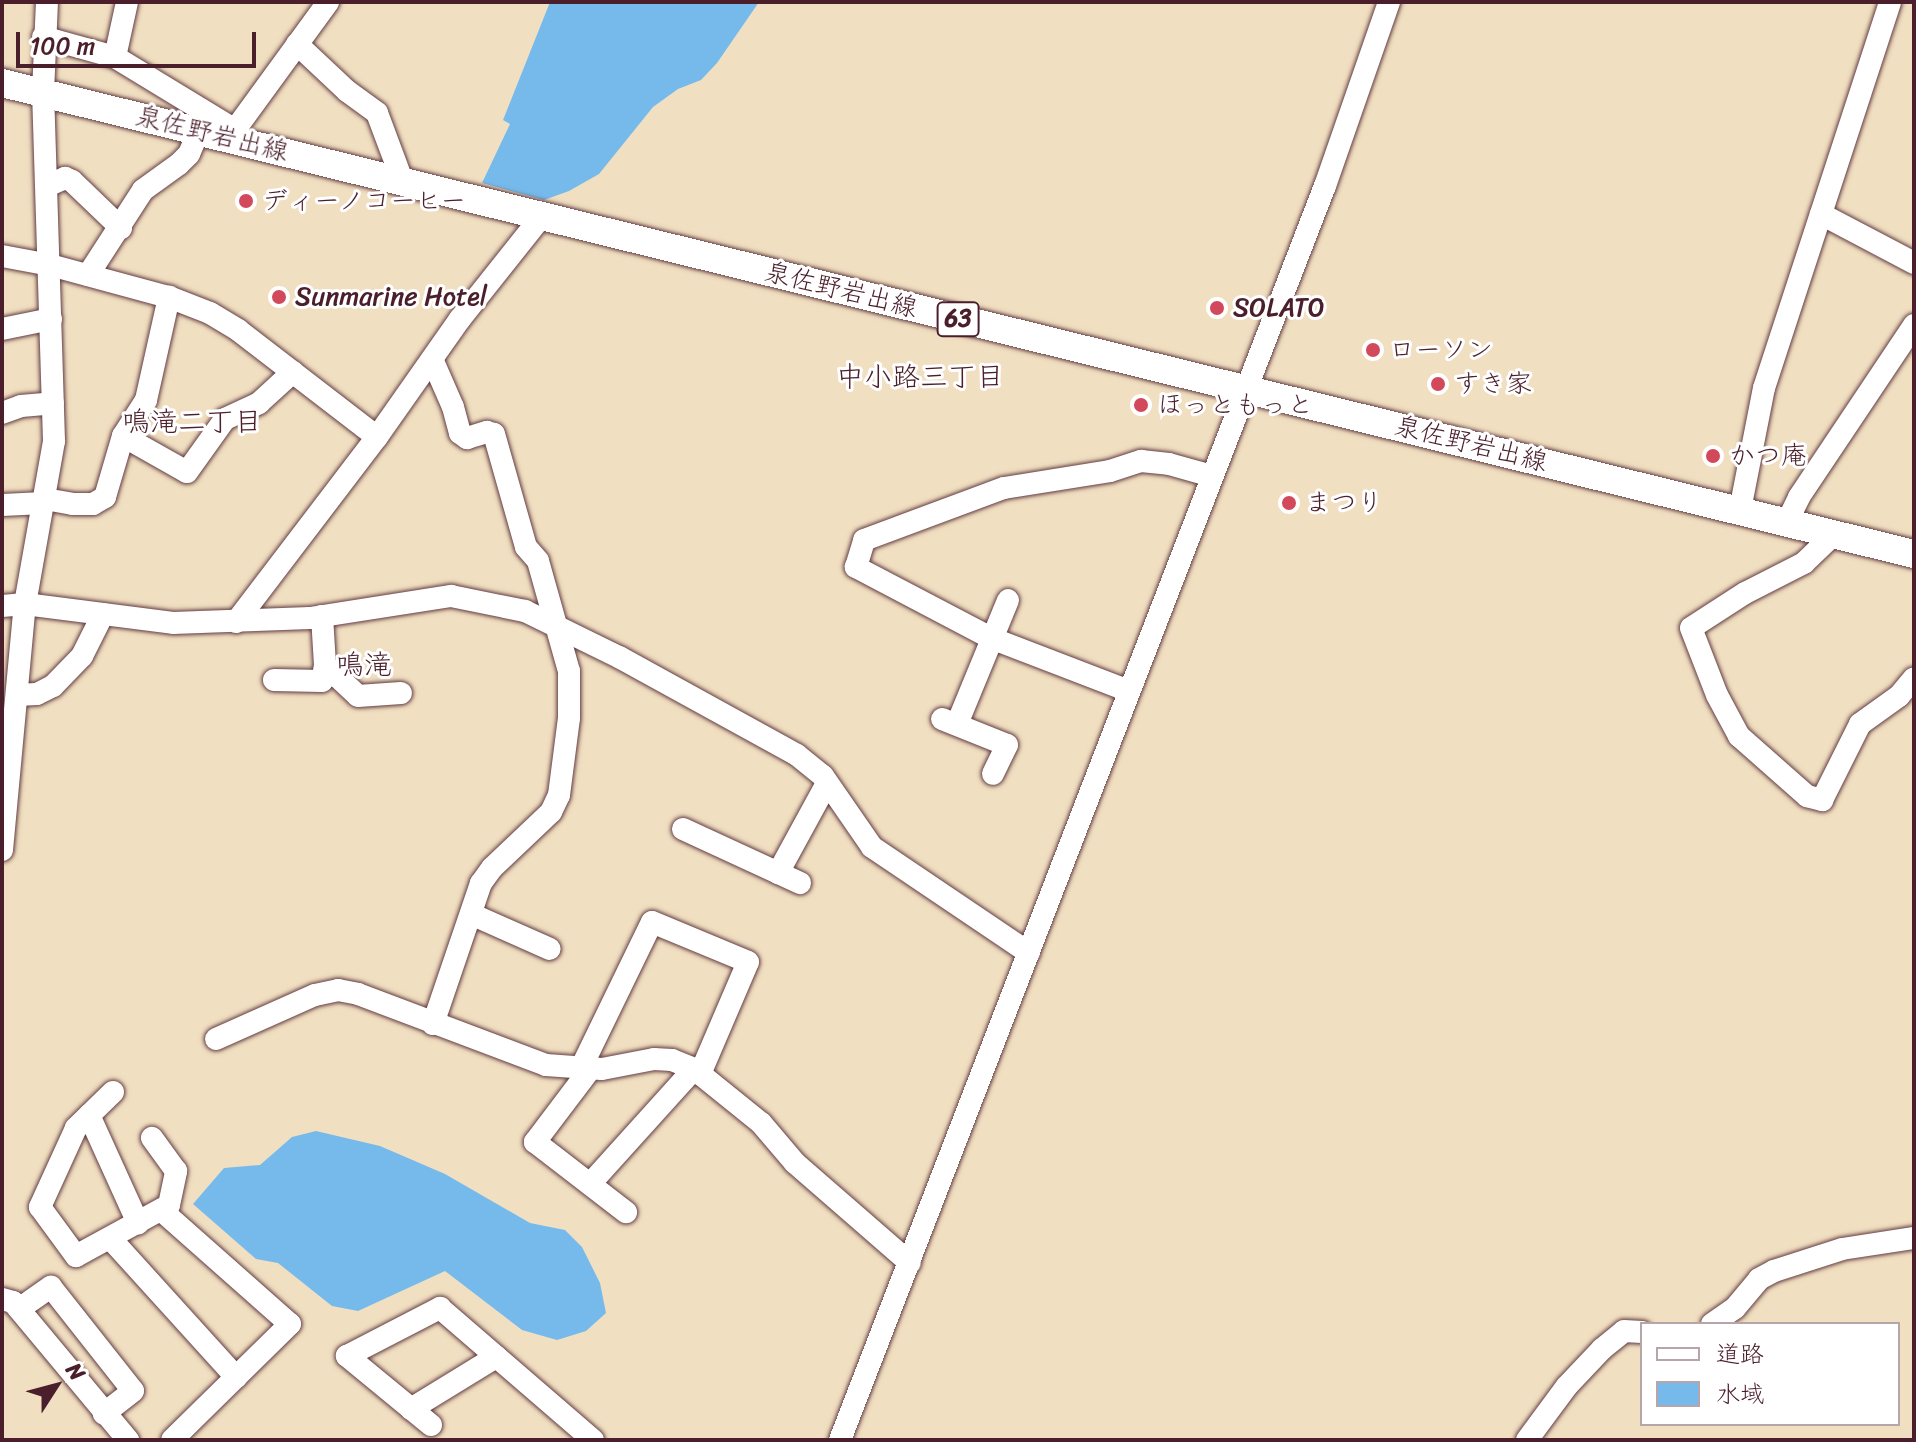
<!DOCTYPE html>
<meta charset="utf-8">
<style>
body{margin:0}
#map{position:relative;width:1916px;height:1442px;overflow:hidden;background:#f1dfc1;font-family:Sriracha,"Klee One",sans-serif}
div>[style]{position:absolute}
.water>*{inset:0;background:#76baec}
.roads{filter:drop-shadow(0 0 2px #633c42) drop-shadow(0 0 2px #633c42)}
.minor>*{height:22px;margin:-11px;padding:0 11px;transform-origin:11px;border-radius:11px;background:#fff}
.major>*{height:28px;margin:-14px;padding:0 14px;transform-origin:14px;border-radius:14px;background:#fff}
.dots>*{width:22px;height:22px;translate:-50% -50%;box-sizing:border-box;border:4px solid #fff;border-radius:50%}
span{translate:-50% -50%;white-space:nowrap;text-align:center;line-height:1.15;-webkit-text-stroke:6px #fff;paint-order:stroke}
.shield-label span{padding:2px 6px;background:#fff;border:2px solid;border-radius:6px;-webkit-text-stroke-width:0}
.shield-label{font-size:24px;color:#4a1f2b;font-weight:700}
.street-label{font-size:26px;color:#4a1f2b}
.poi-label{font-size:26px;color:#4a1f2b}
.left{translate:0 -50%;text-align:left}
.neighbourhood-label{font-size:28px;color:#4a1f2b}
.frame{position:absolute;inset:0;border:4px solid #4a1f2b;pointer-events:none}
.legend{position:absolute;left:1640px;top:1322px;width:260px;height:104px;box-sizing:border-box;background:#fff;border:2px solid #b7a5aa;margin:0;padding:10px 14px;list-style:none;font-size:24px;color:#4a1f2b}
.legend li{display:flex;align-items:center;gap:16px;height:40px}
.legend b{width:40px;border:2px solid #b7a5aa}
.north{position:absolute;left:16px;top:1346px;width:80px;height:80px;-webkit-text-stroke:6px #fff;paint-order:stroke;rotate:54deg;font-size:22px;font-weight:700;line-height:32px;text-align:center;color:#4a1f2b}
.north::after{content:'';display:block;margin:auto;width:28px;height:36px;background:#4a1f2b;clip-path:polygon(50% 0,100% 100%,50% 72%,0 100%)}
.scale{position:absolute;left:16px;top:32px;width:240px;height:36px;box-sizing:border-box;border:4px solid #4a1f2b;border-top:0;padding-left:10px;font-size:24px;line-height:28px;white-space:nowrap;color:#4a1f2b;-webkit-text-stroke:6px #fff;paint-order:stroke}
</style>
<div id="map">
<div class="water">
<i style="clip-path:polygon(550px 2px,759px 2px,717px 63px,701px 80px,678px 89px,653px 107px,599px 174px,569px 191px,544px 200px,482px 183px,510px 124px,503px 120px)"></i>
<i style="clip-path:polygon(316px 1131px,380px 1146px,445px 1174px,530px 1223px,565px 1230px,582px 1247px,600px 1283px,606px 1313px,586px 1331px,557px 1340px,522px 1330px,445px 1271px,358px 1311px,332px 1306px,278px 1263px,256px 1259px,193px 1204px,224px 1168px,260px 1165px,292px 1137px)"></i>
</div>
<div class="roads">
<div class="minor">
<i style="left:43px;top:37px;width:75px;rotate:15.5deg"></i>
<i style="left:115px;top:57px;width:140px;rotate:31.3deg"></i>
<i style="left:297px;top:44px;width:69px;rotate:43.2deg"></i>
<i style="left:347px;top:91px;width:37px;rotate:36deg"></i>
<i style="left:377px;top:113px;width:72px;rotate:69.5deg"></i>
<i style="left:115px;top:57px;width:56px;rotate:-77.7deg"></i>
<i style="left:229px;top:138px;width:168px;rotate:-53.9deg"></i>
<i style="left:47px;top:186px;width:20px;rotate:-24deg"></i>
<i style="left:65px;top:178px;width:8px;rotate:23deg"></i>
<i style="left:72px;top:181px;width:68px;rotate:43.8deg"></i>
<i style="left:1821px;top:214px;width:105px;rotate:27.8deg"></i>
<i style="left:2px;top:256px;width:49px;rotate:10.6deg"></i>
<i style="left:50px;top:265px;width:123px;rotate:15.1deg"></i>
<i style="left:169px;top:297px;width:44px;rotate:21.3deg"></i>
<i style="left:210px;top:313px;width:33px;rotate:31deg"></i>
<i style="left:238px;top:330px;width:175px;rotate:37.6deg"></i>
<i style="left:88px;top:275px;width:101px;rotate:-57.1deg"></i>
<i style="left:143px;top:190px;width:44px;rotate:-35.8deg"></i>
<i style="left:179px;top:164px;width:14px;rotate:-45deg"></i>
<i style="left:189px;top:154px;width:25px;rotate:-67deg"></i>
<i style="left:2px;top:329px;width:50px;rotate:-11.5deg"></i>
<i style="left:432px;top:359px;width:52px;rotate:66.4deg"></i>
<i style="left:453px;top:407px;width:27px;rotate:75deg"></i>
<i style="left:460px;top:433px;width:9px;rotate:36deg"></i>
<i style="left:467px;top:438px;width:21px;rotate:-17deg"></i>
<i style="left:487px;top:432px;width:7px;rotate:16deg"></i>
<i style="left:494px;top:434px;width:117px;rotate:74.2deg"></i>
<i style="left:526px;top:547px;width:18px;rotate:49deg"></i>
<i style="left:538px;top:561px;width:114px;rotate:74.3deg"></i>
<i style="left:569px;top:671px;width:47px;rotate:90deg"></i>
<i style="left:569px;top:718px;width:78px;rotate:97.4deg"></i>
<i style="left:559px;top:795px;width:19px;rotate:115deg"></i>
<i style="left:551px;top:812px;width:81px;rotate:136.5deg"></i>
<i style="left:492px;top:868px;width:19px;rotate:126deg"></i>
<i style="left:481px;top:883px;width:149px;rotate:108.8deg"></i>
<i style="left:2px;top:413px;width:20px;rotate:-20deg"></i>
<i style="left:21px;top:406px;width:32px;rotate:-5deg"></i>
<i style="left:123px;top:436px;width:73px;rotate:29.4deg"></i>
<i style="left:187px;top:472px;width:65px;rotate:-54.4deg"></i>
<i style="left:225px;top:419px;width:38px;rotate:-25deg"></i>
<i style="left:259px;top:403px;width:46px;rotate:-42.4deg"></i>
<i style="left:45px;top:499px;width:28px;rotate:10deg"></i>
<i style="left:73px;top:504px;width:20px"></i>
<i style="left:93px;top:504px;width:14px;rotate:-30deg"></i>
<i style="left:105px;top:497px;width:64px;rotate:-73.6deg"></i>
<i style="left:123px;top:436px;width:43px;rotate:-57.4deg"></i>
<i style="left:146px;top:400px;width:106px;rotate:-77.4deg"></i>
<i style="left:2px;top:505px;width:42px;rotate:-2.7deg"></i>
<i style="left:1740px;top:510px;width:124px;rotate:-78.9deg"></i>
<i style="left:1764px;top:388px;width:406px;rotate:-71.9deg"></i>
<i style="left:1787px;top:522px;width:28px;rotate:-64deg"></i>
<i style="left:1799px;top:497px;width:207px;rotate:-56.2deg"></i>
<i style="left:1834px;top:534px;width:42px;rotate:136deg"></i>
<i style="left:1804px;top:563px;width:66px;rotate:153deg"></i>
<i style="left:1745px;top:593px;width:64px;rotate:147.1deg"></i>
<i style="left:1691px;top:628px;width:72px;rotate:68.8deg"></i>
<i style="left:1717px;top:695px;width:47px;rotate:61.8deg"></i>
<i style="left:1739px;top:736px;width:91px;rotate:41.4deg"></i>
<i style="left:1807px;top:796px;width:16px;rotate:15deg"></i>
<i style="left:1822px;top:800px;width:85px;rotate:-63.4deg"></i>
<i style="left:1860px;top:724px;width:48px;rotate:-35.7deg"></i>
<i style="left:1899px;top:696px;width:23px;rotate:-50deg"></i>
<i style="left:2px;top:606px;width:23px;rotate:-5deg"></i>
<i style="left:25px;top:604px;width:149px;rotate:7.3deg"></i>
<i style="left:173px;top:623px;width:137px;rotate:-2.1deg"></i>
<i style="left:310px;top:618px;width:143px;rotate:-8.9deg"></i>
<i style="left:451px;top:596px;width:76px;rotate:11.5deg"></i>
<i style="left:525px;top:611px;width:105px;rotate:26.1deg"></i>
<i style="left:619px;top:657px;width:203px;rotate:28.8deg"></i>
<i style="left:797px;top:755px;width:33px;rotate:39deg"></i>
<i style="left:823px;top:776px;width:86px;rotate:55.4deg"></i>
<i style="left:872px;top:847px;width:189px;rotate:34deg"></i>
<i style="left:322px;top:616px;width:49px;rotate:86.5deg"></i>
<i style="left:325px;top:665px;width:45px;rotate:43.2deg"></i>
<i style="left:358px;top:696px;width:43px;rotate:-4deg"></i>
<i style="left:236px;top:622px;width:233px;rotate:-52.7deg"></i>
<i style="left:377px;top:437px;width:144px;rotate:-54.9deg"></i>
<i style="left:460px;top:319px;width:132px;rotate:-51.5deg"></i>
<i style="left:274px;top:680px;width:48px;rotate:1.2deg"></i>
<i style="left:322px;top:681px;width:16px;rotate:-79deg"></i>
<i style="left:1129px;top:691px;width:148px;rotate:-159deg"></i>
<i style="left:991px;top:638px;width:153px;rotate:-152.3deg"></i>
<i style="left:856px;top:567px;width:28px;rotate:-73deg"></i>
<i style="left:864px;top:540px;width:149px;rotate:-20.4deg"></i>
<i style="left:1004px;top:488px;width:107px;rotate:-9.1deg"></i>
<i style="left:1110px;top:471px;width:33px;rotate:-18deg"></i>
<i style="left:1141px;top:461px;width:28px;rotate:6deg"></i>
<i style="left:1169px;top:464px;width:45px;rotate:15.6deg"></i>
<i style="left:17px;top:695px;width:20px;rotate:-3deg"></i>
<i style="left:37px;top:694px;width:18px;rotate:-27deg"></i>
<i style="left:53px;top:686px;width:42px;rotate:-46deg"></i>
<i style="left:82px;top:656px;width:47px;rotate:-63.4deg"></i>
<i style="left:942px;top:719px;width:70px;rotate:21.8deg"></i>
<i style="left:1007px;top:745px;width:32px;rotate:116deg"></i>
<i style="left:957px;top:724px;width:134px;rotate:-67.6deg"></i>
<i style="left:683px;top:829px;width:129px;rotate:24.8deg"></i>
<i style="left:2px;top:850px;width:247px;rotate:-84.7deg"></i>
<i style="left:25px;top:604px;width:166px;rotate:-79.9deg"></i>
<i style="left:54px;top:441px;width:348px;rotate:-91.8deg"></i>
<i style="left:43px;top:93px;width:91px;rotate:-87.5deg"></i>
<i style="left:778px;top:873px;width:102px;rotate:-61.4deg"></i>
<i style="left:471px;top:914px;width:86px;rotate:23.9deg"></i>
<i style="left:216px;top:1039px;width:108px;rotate:-24deg"></i>
<i style="left:315px;top:995px;width:24px;rotate:-12deg"></i>
<i style="left:338px;top:990px;width:20px;rotate:11deg"></i>
<i style="left:358px;top:994px;width:201px;rotate:20.7deg"></i>
<i style="left:546px;top:1065px;width:56px;rotate:4.1deg"></i>
<i style="left:602px;top:1069px;width:53px;rotate:-10.9deg"></i>
<i style="left:654px;top:1059px;width:18px;rotate:3deg"></i>
<i style="left:672px;top:1060px;width:24px;rotate:22deg"></i>
<i style="left:694px;top:1069px;width:86px;rotate:38.9deg"></i>
<i style="left:761px;top:1123px;width:52px;rotate:49.6deg"></i>
<i style="left:795px;top:1163px;width:152px;rotate:41deg"></i>
<i style="left:582px;top:1066px;width:160px;rotate:-64.1deg"></i>
<i style="left:652px;top:922px;width:104px;rotate:22.6deg"></i>
<i style="left:748px;top:962px;width:122px;rotate:113.2deg"></i>
<i style="left:591px;top:1068px;width:93px;rotate:127.1deg"></i>
<i style="left:535px;top:1142px;width:115px;rotate:37.6deg"></i>
<i style="left:113px;top:1092px;width:52px;rotate:135.8deg"></i>
<i style="left:76px;top:1128px;width:87px;rotate:114.5deg"></i>
<i style="left:40px;top:1207px;width:61px;rotate:53.7deg"></i>
<i style="left:76px;top:1256px;width:106px;rotate:-28.7deg"></i>
<i style="left:169px;top:1205px;width:35px;rotate:-78deg"></i>
<i style="left:176px;top:1171px;width:41px;rotate:-126deg"></i>
<i style="left:89px;top:1115px;width:119px;rotate:65.6deg"></i>
<i style="left:590px;top:1184px;width:155px;rotate:-47.9deg"></i>
<i style="left:161px;top:1210px;width:172px;rotate:41.5deg"></i>
<i style="left:290px;top:1324px;width:165px;rotate:135.5deg"></i>
<i style="left:110px;top:1238px;width:188px;rotate:47.8deg"></i>
<i style="left:2px;top:1299px;width:11px;rotate:15deg"></i>
<i style="left:13px;top:1302px;width:180px;rotate:50.2deg"></i>
<i style="left:19px;top:1309px;width:39px;rotate:-35deg"></i>
<i style="left:51px;top:1287px;width:132px;rotate:51.7deg"></i>
<i style="left:133px;top:1391px;width:37px;rotate:142deg"></i>
<i style="left:1712px;top:1324px;width:28px;rotate:-35deg"></i>
<i style="left:1735px;top:1308px;width:38px;rotate:-50deg"></i>
<i style="left:1759px;top:1279px;width:17px;rotate:-28deg"></i>
<i style="left:1774px;top:1271px;width:71px;rotate:-17.9deg"></i>
<i style="left:1842px;top:1249px;width:73px;rotate:-8.7deg"></i>
<i style="left:411px;top:1409px;width:100px;rotate:-31.5deg"></i>
<i style="left:431px;top:1425px;width:109px;rotate:-140.6deg"></i>
<i style="left:347px;top:1356px;width:105px;rotate:-27.3deg"></i>
<i style="left:440px;top:1308px;width:202px;rotate:40.8deg"></i>
<i style="left:840px;top:1440px;width:1345px;rotate:-68.86deg"></i>
<i style="left:1325px;top:186px;width:195px;rotate:-70.8deg"></i>
<i style="left:1527px;top:1440px;width:67px;rotate:-53.5deg"></i>
<i style="left:1567px;top:1386px;width:51px;rotate:-46.6deg"></i>
<i style="left:1602px;top:1349px;width:28px;rotate:-39deg"></i>
<i style="left:1624px;top:1331px;width:18px;rotate:3deg"></i>
</div>
<div class="major">
<i style="left:2px;top:83px;width:1969px;rotate:13.84deg"></i>
</div>
</div>
<div class="dots">
<i style="left:246px;top:201px;background:#d1495b"></i>
<i style="left:279px;top:297px;background:#d1495b"></i>
<i style="left:1217px;top:308px;background:#d1495b"></i>
<i style="left:1373px;top:350px;background:#d1495b"></i>
<i style="left:1438px;top:384px;background:#d1495b"></i>
<i style="left:1141px;top:405px;background:#d1495b"></i>
<i style="left:1713px;top:456px;background:#d1495b"></i>
<i style="left:1289px;top:503px;background:#d1495b"></i>
</div>
<div class="shield-label">
<span style="left:958px;top:319px">63</span>
</div>
<div class="street-label">
<span style="left:212px;top:134px;rotate:14deg">泉佐野岩出線</span>
<span style="left:841px;top:290px;rotate:14deg">泉佐野岩出線</span>
<span style="left:1471px;top:444px;rotate:14deg">泉佐野岩出線</span>
</div>
<div class="poi-label">
<span class="left" style="left:262px;top:201px">ディーノコーヒー</span>
<span class="left" style="left:295px;top:297px">Sunmarine Hotel</span>
<span class="left" style="left:1233px;top:308px">SOLATO</span>
<span class="left" style="left:1389px;top:350px">ローソン</span>
<span class="left" style="left:1454px;top:384px">すき家</span>
<span class="left" style="left:1157px;top:405px">ほっともっと</span>
<span class="left" style="left:1729px;top:456px">かつ庵</span>
<span class="left" style="left:1305px;top:503px">まつり</span>
</div>
<div class="neighbourhood-label">
<span style="left:920px;top:377px">中小路三丁目</span>
<span style="left:192px;top:422px">鳴滝二丁目</span>
<span style="left:364px;top:665px">鳴滝</span>
</div>
<div class="frame"></div>
<ul class="legend">
<li><b style="height:10px;background:#fff"></b>道路</li>
<li><b style="height:22px;background:#76baec"></b>水域</li>
</ul>
<div class="north">N</div>
<div class="scale">100 m</div>
</div>
